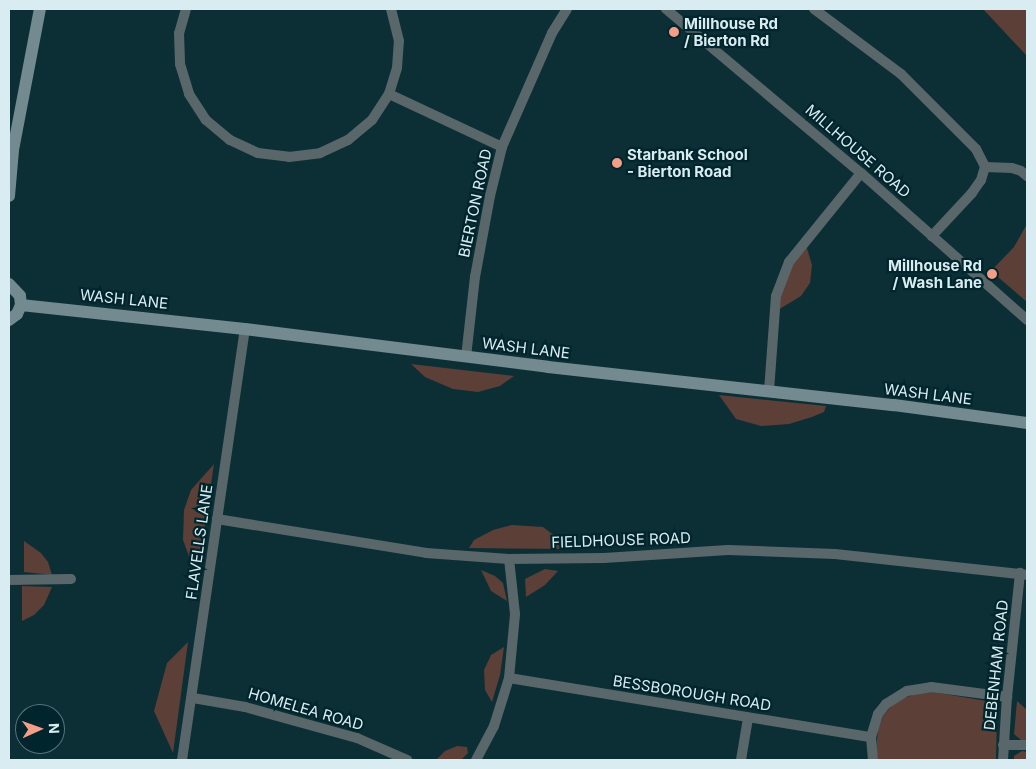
<!DOCTYPE html>
<style>
body{margin:0}
#map{position:relative;width:1036px;height:769px;overflow:hidden;background:#0c2f36;font-family:Inter,sans-serif}
div>[style]{position:absolute}
.green>*{inset:0;background:#5c3f36}
.street>*{height:10px;margin:-5px;padding:0 5px;transform-origin:5px;border-radius:5px;background:#59676b}
.secondary>*{height:12px;margin:-6px;padding:0 6px;transform-origin:6px;border-radius:6px;background:#738a90}
.dots>*{width:14px;height:14px;translate:-50% -50%;box-sizing:border-box;border:2px solid #01252c;border-radius:50%}
span{translate:-50% -50%;white-space:nowrap;text-align:center;line-height:1.15;-webkit-text-stroke:4.5px #01252c;paint-order:stroke}
.poi-label{font-size:15px;color:#d9ecf1;font-weight:700}
.left{translate:0 -50%;text-align:left}
.right{translate:-100% -50%;text-align:right}
.street-label{font-size:15px;color:#d9ecf1}
.frame{position:absolute;inset:0;border:10px solid #d9ecf1;pointer-events:none}
.north{position:absolute;left:15px;top:704px;width:50px;height:50px;box-sizing:border-box;background:#01252c;border:1px solid #57757b;border-radius:50%;rotate:88deg;font-size:14px;font-weight:700;line-height:20px;text-align:center;color:#d9ecf1}
.north::after{content:'';display:block;margin:auto;width:18px;height:22px;background:#f49e87;clip-path:polygon(50% 0,100% 100%,50% 72%,0 100%)}
</style>
<div id="map">
<div class="green">
<i style="clip-path:polygon(983px 9px,1027px 9px,1027px 56px)"></i>
<i style="clip-path:polygon(1027px 224px,1027px 302px,991px 271px,1014px 247px)"></i>
<i style="clip-path:polygon(806px 245px,812px 265px,810px 283px,801px 296px,778px 310px,779px 296px,792px 263px)"></i>
<i style="clip-path:polygon(411px 364px,514px 376px,500px 386px,478px 392px,453px 389px,425px 377px)"></i>
<i style="clip-path:polygon(719px 395px,826px 406px,824px 412px,812px 417px,789px 424px,761px 426px,736px 419px)"></i>
<i style="clip-path:polygon(214px 464px,197px 578px,183px 540px,184px 510px,191px 490px)"></i>
<i style="clip-path:polygon(512px 525px,543px 527px,572px 549px,469px 548px,474px 540px,493px 530px)"></i>
<i style="clip-path:polygon(24px 541px,41px 553px,48px 562px,52px 575px,24px 572px)"></i>
<i style="clip-path:polygon(545px 569px,558px 571px,545px 585px,526px 597px,525px 579px)"></i>
<i style="clip-path:polygon(481px 570px,495px 576px,503px 583px,507px 601px,491px 591px)"></i>
<i style="clip-path:polygon(22px 586px,52px 587px,44px 605px,34px 615px,22px 621px)"></i>
<i style="clip-path:polygon(188px 642px,173px 753px,154px 711px,167px 663px)"></i>
<i style="clip-path:polygon(504px 647px,500px 675px,492px 702px,485px 690px,484px 670px,491px 655px)"></i>
<i style="clip-path:polygon(933px 692px,992px 702px,997px 715px,996px 760px,878px 760px,876px 750px,878px 729px,883px 716px,895px 702px,917px 693px)"></i>
<i style="clip-path:polygon(1017px 701px,1027px 710px,1027px 740px,1021px 740px,1014px 734px)"></i>
<i style="clip-path:polygon(457px 746px,467px 747px,468px 753px,461px 760px,436px 760px,445px 751px)"></i>
<i style="clip-path:polygon(1022px 751px,1027px 752px,1027px 760px,1014px 760px,1014px 756px)"></i>
</div>
<div class="street">
<i style="left:186px;top:9px;width:25px;rotate:106deg"></i>
<i style="left:179px;top:33px;width:31px;rotate:88deg"></i>
<i style="left:180px;top:64px;width:31px;rotate:73deg"></i>
<i style="left:189px;top:94px;width:31px;rotate:57deg"></i>
<i style="left:206px;top:120px;width:31px;rotate:40deg"></i>
<i style="left:230px;top:140px;width:31px;rotate:25deg"></i>
<i style="left:258px;top:153px;width:31px;rotate:7deg"></i>
<i style="left:289px;top:157px;width:31px;rotate:-7deg"></i>
<i style="left:320px;top:153px;width:31px;rotate:-25deg"></i>
<i style="left:348px;top:140px;width:31px;rotate:-40deg"></i>
<i style="left:372px;top:120px;width:31px;rotate:-57deg"></i>
<i style="left:389px;top:94px;width:27px;rotate:-73deg"></i>
<i style="left:397px;top:68px;width:27px;rotate:-86deg"></i>
<i style="left:399px;top:41px;width:33px;rotate:-104deg"></i>
<i style="left:666px;top:9px;width:255px;rotate:40.1deg"></i>
<i style="left:861px;top:173px;width:222px;rotate:41.5deg"></i>
<i style="left:814px;top:9px;width:109px;rotate:36.8deg"></i>
<i style="left:901px;top:74px;width:106px;rotate:45deg"></i>
<i style="left:976px;top:149px;width:20px;rotate:63deg"></i>
<i style="left:985px;top:167px;width:14px;rotate:107deg"></i>
<i style="left:981px;top:180px;width:16px;rotate:125deg"></i>
<i style="left:972px;top:193px;width:59px;rotate:132.9deg"></i>
<i style="left:389px;top:94px;width:125px;rotate:25.1deg"></i>
<i style="left:985px;top:167px;width:27px;rotate:2deg"></i>
<i style="left:1012px;top:168px;width:9px;rotate:18deg"></i>
<i style="left:1021px;top:171px;width:8px;rotate:40deg"></i>
<i style="left:466px;top:357px;width:81px;rotate:-83.6deg"></i>
<i style="left:475px;top:277px;width:82px;rotate:-79.5deg"></i>
<i style="left:490px;top:196px;width:50px;rotate:-76.2deg"></i>
<i style="left:502px;top:147px;width:124px;rotate:-66.3deg"></i>
<i style="left:552px;top:33px;width:28px;rotate:-58deg"></i>
<i style="left:769px;top:391px;width:95px;rotate:-85.8deg"></i>
<i style="left:776px;top:296px;width:36px;rotate:-69deg"></i>
<i style="left:789px;top:262px;width:114px;rotate:-51deg"></i>
<i style="left:217px;top:519px;width:212px;rotate:9.2deg"></i>
<i style="left:426px;top:553px;width:83px;rotate:4.1deg"></i>
<i style="left:509px;top:559px;width:95px;rotate:-0.6deg"></i>
<i style="left:604px;top:558px;width:124px;rotate:-3.7deg"></i>
<i style="left:728px;top:550px;width:107px;rotate:2.1deg"></i>
<i style="left:835px;top:554px;width:193px;rotate:6.2deg"></i>
<i style="left:9px;top:580px;width:62px;rotate:-0.9deg"></i>
<i style="left:509px;top:678px;width:367px;rotate:9.3deg"></i>
<i style="left:193px;top:698px;width:53px;rotate:9.8deg"></i>
<i style="left:245px;top:707px;width:116px;rotate:15.5deg"></i>
<i style="left:357px;top:738px;width:55px;rotate:23.7deg"></i>
<i style="left:1003px;top:745px;width:24px"></i>
<i style="left:182px;top:760px;width:436px;rotate:-81.7deg"></i>
<i style="left:476px;top:760px;width:38px;rotate:-62deg"></i>
<i style="left:494px;top:726px;width:50px;rotate:-72.6deg"></i>
<i style="left:509px;top:678px;width:64px;rotate:-84.6deg"></i>
<i style="left:515px;top:614px;width:55px;rotate:-96.2deg"></i>
<i style="left:741px;top:760px;width:43px;rotate:-80.5deg"></i>
<i style="left:873px;top:760px;width:23px;rotate:-95deg"></i>
<i style="left:871px;top:737px;width:24px;rotate:-73deg"></i>
<i style="left:878px;top:714px;width:13px;rotate:-51deg"></i>
<i style="left:886px;top:704px;width:25px;rotate:-32deg"></i>
<i style="left:907px;top:691px;width:24px;rotate:-9deg"></i>
<i style="left:931px;top:687px;width:77px;rotate:7.5deg"></i>
<i style="left:1003px;top:760px;width:63px;rotate:-86.4deg"></i>
<i style="left:1007px;top:697px;width:125px;rotate:-84deg"></i>
</div>
<div class="secondary">
<i style="left:9px;top:196px;width:46px;rotate:-85deg"></i>
<i style="left:13px;top:150px;width:144px;rotate:-79.2deg"></i>
<i style="left:9px;top:284px;width:16px;rotate:47deg"></i>
<i style="left:20px;top:296px;width:9px;rotate:84deg"></i>
<i style="left:21px;top:305px;width:10px;rotate:114deg"></i>
<i style="left:17px;top:314px;width:10px;rotate:143deg"></i>
<i style="left:21px;top:305px;width:225px;rotate:6.1deg"></i>
<i style="left:245px;top:329px;width:305px;rotate:7.1deg"></i>
<i style="left:548px;top:367px;width:348px;rotate:6.3deg"></i>
<i style="left:894px;top:405px;width:134px;rotate:7.7deg"></i>
</div>
<div class="dots">
<i style="left:674px;top:32px;background:#f49e87"></i>
<i style="left:617px;top:163px;background:#f49e87"></i>
<i style="left:992px;top:274px;background:#f49e87"></i>
</div>
<div class="poi-label">
<span class="left" style="left:684px;top:32px">Millhouse Rd<br>/ Bierton Rd</span>
<span class="left" style="left:627px;top:163px">Starbank School<br>- Bierton Road</span>
<span class="right" style="left:982px;top:274px">Millhouse Rd<br>/ Wash Lane</span>
</div>
<div class="street-label">
<span style="left:858px;top:151px;rotate:41deg">MILLHOUSE ROAD</span>
<span style="left:475px;top:203px;rotate:-78deg">BIERTON ROAD</span>
<span style="left:124px;top:299px;rotate:6deg">WASH LANE</span>
<span style="left:526px;top:348px;rotate:7deg">WASH LANE</span>
<span style="left:928px;top:394px;rotate:7deg">WASH LANE</span>
<span style="left:621px;top:540px;rotate:-2deg">FIELDHOUSE ROAD</span>
<span style="left:199px;top:542px;rotate:-82deg">FLAVELLS LANE</span>
<span style="left:996px;top:665px;rotate:-84deg">DEBENHAM ROAD</span>
<span style="left:692px;top:693px;rotate:9deg">BESSBOROUGH ROAD</span>
<span style="left:306px;top:709px;rotate:16deg">HOMELEA ROAD</span>
</div>
<div class="frame"></div>
<div class="north">N</div>
</div>
